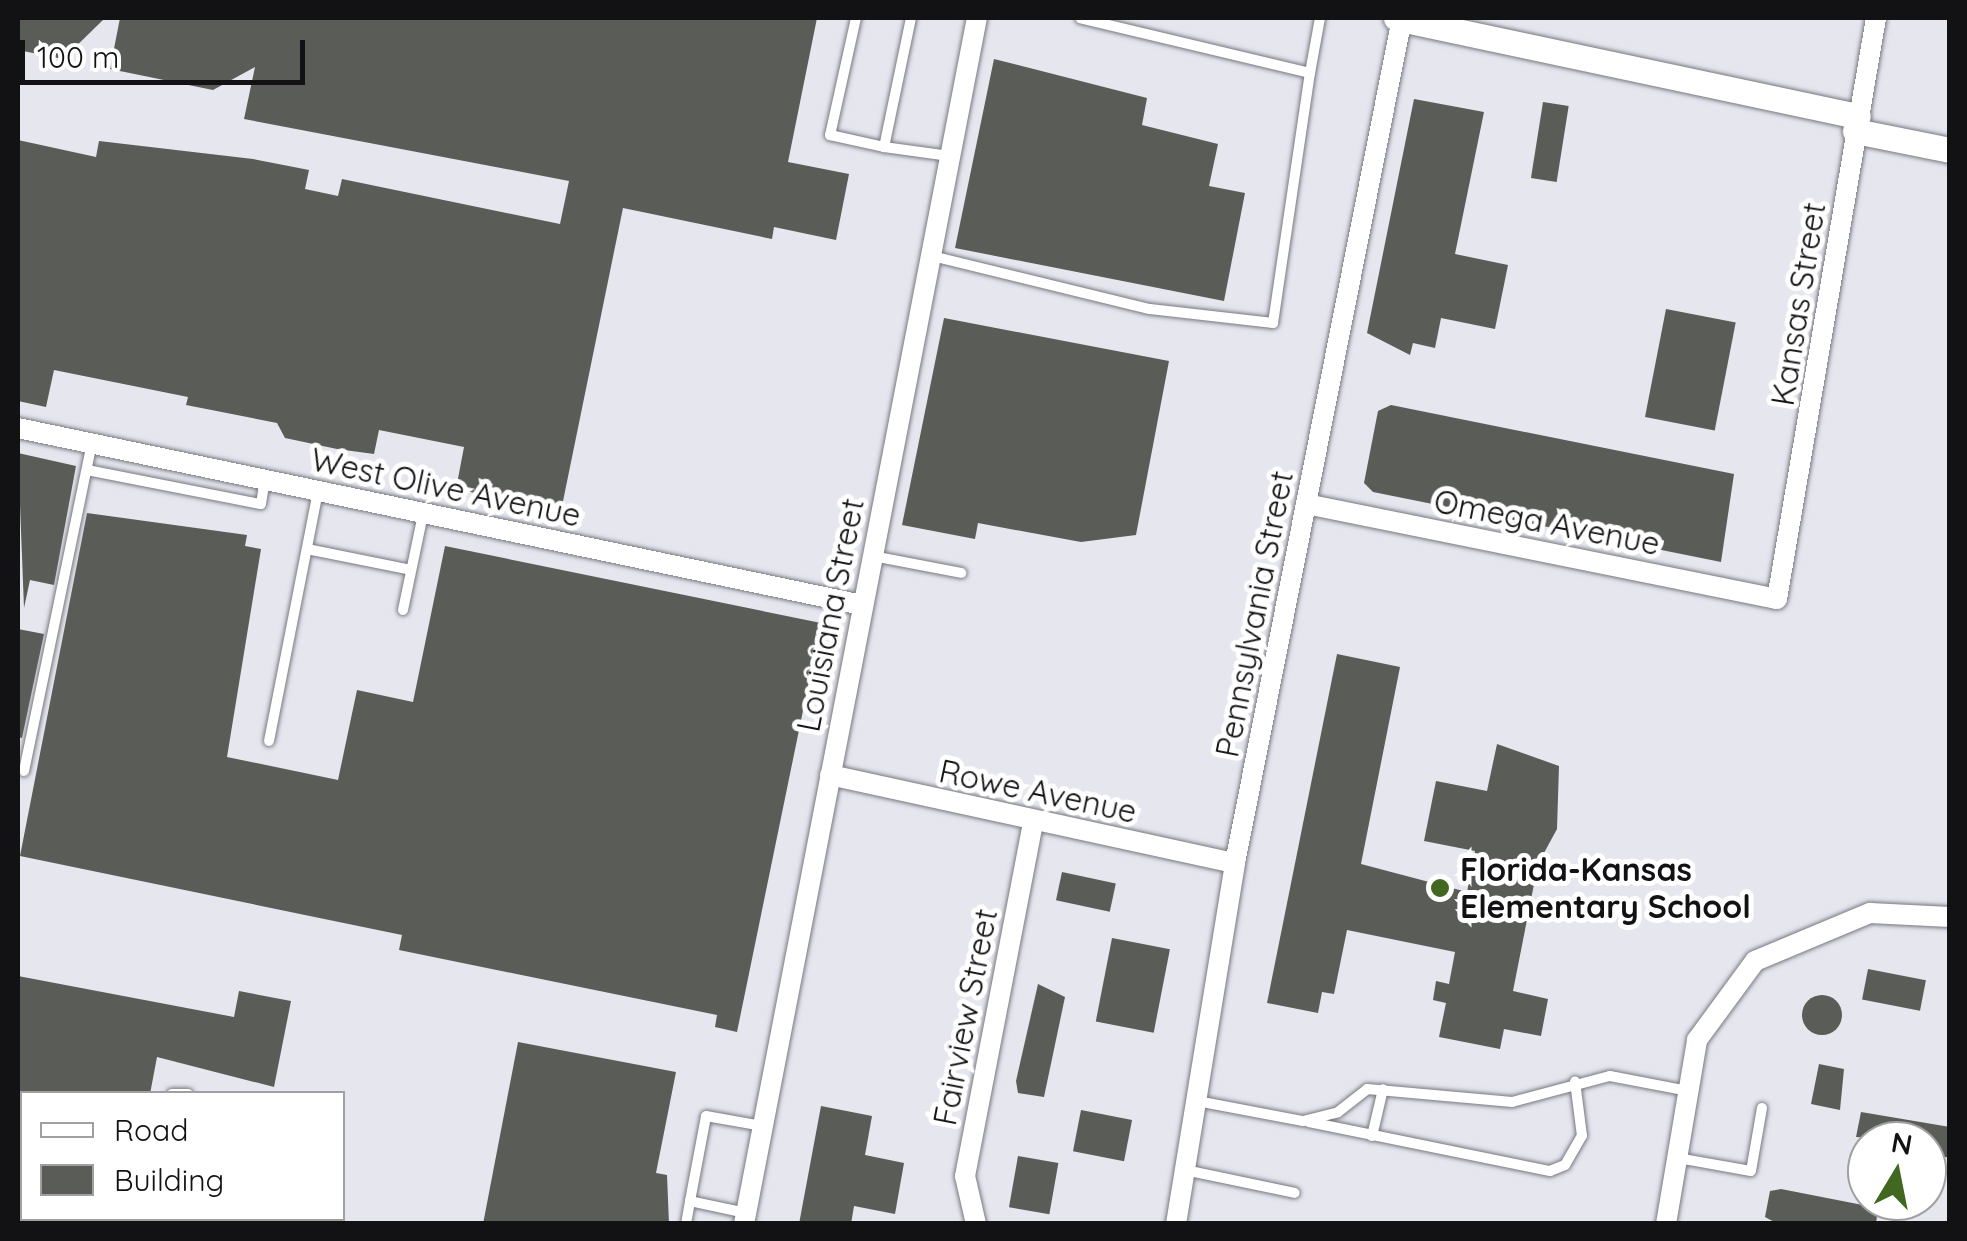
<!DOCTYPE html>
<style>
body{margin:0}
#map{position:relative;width:1967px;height:1241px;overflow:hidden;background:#e5e6ee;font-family:Quicksand,sans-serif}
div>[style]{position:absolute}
.building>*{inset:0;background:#5a5d57;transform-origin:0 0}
.round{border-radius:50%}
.roads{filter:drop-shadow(0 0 2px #787980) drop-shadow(0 0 2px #787980)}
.service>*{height:10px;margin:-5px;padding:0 5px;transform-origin:5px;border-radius:5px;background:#fff}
.minor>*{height:20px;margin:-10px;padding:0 10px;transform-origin:10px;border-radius:10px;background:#fff}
.tertiary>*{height:25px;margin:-12.5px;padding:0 12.5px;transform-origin:12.5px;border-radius:12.5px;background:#fff}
.dots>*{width:28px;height:28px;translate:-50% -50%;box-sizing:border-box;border:5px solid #fff;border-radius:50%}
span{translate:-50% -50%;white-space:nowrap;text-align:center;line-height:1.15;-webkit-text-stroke:10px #fff;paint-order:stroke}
.street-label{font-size:32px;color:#121215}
.poi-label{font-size:32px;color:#121215;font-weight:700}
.left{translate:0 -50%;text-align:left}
.frame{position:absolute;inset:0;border:20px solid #121215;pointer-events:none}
.legend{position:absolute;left:20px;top:1091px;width:325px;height:130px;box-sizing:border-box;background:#fff;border:2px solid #a0a0a1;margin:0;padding:12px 18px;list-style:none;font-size:30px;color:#121215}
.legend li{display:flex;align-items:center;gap:20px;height:50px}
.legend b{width:50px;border:2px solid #a0a0a1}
.north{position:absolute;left:1847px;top:1121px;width:100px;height:100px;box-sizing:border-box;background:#fff;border:2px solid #a0a0a1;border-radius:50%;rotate:10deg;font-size:28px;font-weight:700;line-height:40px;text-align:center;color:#121215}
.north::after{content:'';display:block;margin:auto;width:35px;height:45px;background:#426721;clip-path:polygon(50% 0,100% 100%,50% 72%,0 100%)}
.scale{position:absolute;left:20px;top:40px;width:285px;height:45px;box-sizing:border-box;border:5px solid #121215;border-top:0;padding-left:12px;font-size:30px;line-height:35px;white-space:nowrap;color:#121215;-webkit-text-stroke:8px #fff;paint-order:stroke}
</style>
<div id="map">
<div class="building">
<i style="clip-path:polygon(18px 18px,105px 18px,63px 59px,18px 50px)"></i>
<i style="clip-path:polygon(120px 18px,817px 18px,788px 162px,849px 174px,836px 240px,774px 227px,772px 239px,623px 208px,561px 511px,456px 489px,464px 447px,379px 430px,374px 454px,337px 449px,285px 438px,277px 423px,186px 405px,188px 397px,54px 370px,46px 407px,18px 401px,18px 140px,96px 157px,99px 141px,253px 159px,309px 170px,305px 189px,338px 196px,342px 179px,560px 224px,569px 181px,244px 119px,255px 67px,213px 90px,110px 69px)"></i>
<i style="clip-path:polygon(994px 59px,1147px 98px,1142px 125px,1218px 144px,1209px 186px,1245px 193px,1224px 301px,955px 248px)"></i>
<i style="clip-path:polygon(1414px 99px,1484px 112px,1455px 254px,1508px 265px,1495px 329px,1441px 318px,1435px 348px,1413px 343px,1410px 355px,1367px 333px)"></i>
<i style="left:1543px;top:102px;width:26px;height:77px;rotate:9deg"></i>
<i style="left:1666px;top:309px;width:71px;height:110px;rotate:11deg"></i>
<i style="clip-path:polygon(944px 318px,1169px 361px,1136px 535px,1081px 542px,978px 523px,975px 539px,902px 525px)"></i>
<i style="clip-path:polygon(1391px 405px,1734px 474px,1721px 562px,1373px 492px,1364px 483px,1378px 411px)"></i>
<i style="clip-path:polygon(18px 453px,76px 466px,54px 585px,30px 580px,24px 608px)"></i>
<i style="clip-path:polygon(87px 513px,247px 535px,245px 546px,261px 549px,227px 757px,338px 780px,357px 690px,413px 702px,445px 546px,821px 623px,737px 1032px,715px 1027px,717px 1015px,399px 950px,402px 935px,20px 856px)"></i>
<i style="clip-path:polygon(18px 629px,44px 634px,22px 738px,18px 737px)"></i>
<i style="clip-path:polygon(1337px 654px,1400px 667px,1361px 864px,1467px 892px,1475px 851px,1424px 841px,1436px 781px,1487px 791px,1497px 744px,1559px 766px,1557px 829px,1538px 864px,1513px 991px,1548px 999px,1541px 1036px,1504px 1029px,1500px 1049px,1439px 1037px,1446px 1003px,1433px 1000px,1436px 981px,1449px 984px,1455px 952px,1347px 930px,1334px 994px,1322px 992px,1318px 1013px,1267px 1003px)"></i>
<i style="left:1062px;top:872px;width:55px;height:29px;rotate:12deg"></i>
<i style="left:1112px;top:938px;width:59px;height:85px;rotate:11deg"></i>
<i style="left:1868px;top:969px;width:59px;height:31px;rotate:11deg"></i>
<i style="clip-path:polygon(18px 976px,234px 1017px,239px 991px,291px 1001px,274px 1087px,157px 1057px,150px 1094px,18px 1094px)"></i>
<i style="clip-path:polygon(1038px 984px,1065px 997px,1044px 1097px,1018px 1093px,1016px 1081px)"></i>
<i class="round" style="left:1802px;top:995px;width:40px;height:40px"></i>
<i style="clip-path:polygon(518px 1042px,676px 1072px,656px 1173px,667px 1175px,669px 1224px,483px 1224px)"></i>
<i style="clip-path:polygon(1819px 1064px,1844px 1069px,1840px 1110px,1811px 1104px)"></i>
<i style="clip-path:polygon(821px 1106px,872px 1116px,865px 1155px,904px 1163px,895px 1214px,854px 1206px,851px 1224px,799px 1224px)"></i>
<i style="left:1081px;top:1110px;width:52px;height:42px;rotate:11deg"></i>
<i style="clip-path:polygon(1861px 1112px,1950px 1127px,1950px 1158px,1927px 1153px,1927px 1141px,1856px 1137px)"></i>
<i style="left:1018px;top:1156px;width:41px;height:52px;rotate:10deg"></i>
<i style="clip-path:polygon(1781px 1189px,1878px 1208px,1876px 1224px,1778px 1224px,1765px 1217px,1770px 1191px)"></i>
</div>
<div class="roads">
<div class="service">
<i style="left:856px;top:18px;width:120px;rotate:102.5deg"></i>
<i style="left:830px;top:135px;width:55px;rotate:12.5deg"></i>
<i style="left:911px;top:18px;width:132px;rotate:101.8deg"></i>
<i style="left:884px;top:147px;width:66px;rotate:7.9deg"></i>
<i style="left:1310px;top:73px;width:56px;rotate:-79.7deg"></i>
<i style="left:932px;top:256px;width:224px;rotate:13.7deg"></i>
<i style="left:1150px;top:309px;width:124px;rotate:6.5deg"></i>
<i style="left:1273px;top:323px;width:253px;rotate:-81.6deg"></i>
<i style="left:1310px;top:73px;width:236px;rotate:-166.6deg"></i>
<i style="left:87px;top:470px;width:177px;rotate:11.1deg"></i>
<i style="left:261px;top:504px;width:24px;rotate:-81deg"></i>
<i style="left:307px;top:549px;width:106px;rotate:11.4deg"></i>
<i style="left:873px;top:556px;width:90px;rotate:10.9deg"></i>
<i style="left:403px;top:610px;width:98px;rotate:-78.2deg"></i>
<i style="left:269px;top:741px;width:254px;rotate:-78.9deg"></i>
<i style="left:24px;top:771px;width:334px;rotate:-78.3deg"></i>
<i style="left:172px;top:1094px;width:16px"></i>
<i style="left:1197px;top:1101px;width:108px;rotate:10.7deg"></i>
<i style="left:1303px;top:1121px;width:36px;rotate:-14deg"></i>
<i style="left:1338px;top:1112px;width:37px;rotate:-38deg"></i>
<i style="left:1367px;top:1089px;width:146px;rotate:5.1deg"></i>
<i style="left:1512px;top:1102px;width:101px;rotate:-14.9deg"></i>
<i style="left:1610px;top:1076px;width:79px;rotate:10.9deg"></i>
<i style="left:1309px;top:1122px;width:246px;rotate:11.5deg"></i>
<i style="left:1550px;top:1171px;width:16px;rotate:-22deg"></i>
<i style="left:1565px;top:1165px;width:34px;rotate:-60deg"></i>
<i style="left:1582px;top:1136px;width:55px;rotate:-97.3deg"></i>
<i style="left:1372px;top:1136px;width:48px;rotate:-76.8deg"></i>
<i style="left:1678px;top:1158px;width:74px;rotate:10.1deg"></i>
<i style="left:1751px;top:1171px;width:64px;rotate:-80.1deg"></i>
<i style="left:1185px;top:1170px;width:112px;rotate:11.8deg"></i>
<i style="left:746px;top:1213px;width:57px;rotate:-167.9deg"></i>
<i style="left:690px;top:1201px;width:86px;rotate:-79.3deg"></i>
<i style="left:706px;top:1116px;width:58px;rotate:10deg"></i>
<i style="left:147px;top:1224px;width:6px;rotate:-81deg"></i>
<i style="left:188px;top:1224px;width:6px;rotate:-81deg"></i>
<i style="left:223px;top:1224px;width:6px;rotate:-81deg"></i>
<i style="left:274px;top:1224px;width:6px;rotate:-81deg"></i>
<i style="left:686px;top:1224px;width:23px;rotate:-80deg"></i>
</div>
<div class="minor">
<i style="left:18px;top:428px;width:862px;rotate:11.84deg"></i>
<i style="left:1306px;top:504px;width:480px;rotate:11.4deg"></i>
<i style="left:1777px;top:599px;width:589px;rotate:-80.33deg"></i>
<i style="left:830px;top:775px;width:414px;rotate:12.3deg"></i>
<i style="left:744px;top:1224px;width:1228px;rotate:-79.07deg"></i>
<i style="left:976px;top:1224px;width:49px;rotate:-102.9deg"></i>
<i style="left:965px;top:1176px;width:360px;rotate:-79.1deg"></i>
<i style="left:1176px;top:1224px;width:366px;rotate:-80.7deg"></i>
<i style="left:1235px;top:863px;width:861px;rotate:-78.82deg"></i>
<i style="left:1666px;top:1224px;width:187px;rotate:-80.4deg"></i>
<i style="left:1697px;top:1040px;width:98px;rotate:-53.7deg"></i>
<i style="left:1755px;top:961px;width:125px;rotate:-22.7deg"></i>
<i style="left:1870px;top:913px;width:80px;rotate:2.9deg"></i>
</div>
<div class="tertiary">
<i style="left:1396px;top:18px;width:472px;rotate:12deg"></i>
<i style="left:1855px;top:131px;width:97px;rotate:11.3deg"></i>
</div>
</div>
<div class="dots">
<i style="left:1440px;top:888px;background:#426721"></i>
</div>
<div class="street-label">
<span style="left:1798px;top:304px;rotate:-81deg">Kansas Street</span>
<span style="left:446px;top:487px;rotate:12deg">West Olive Avenue</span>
<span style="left:1547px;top:522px;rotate:11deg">Omega Avenue</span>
<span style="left:1254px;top:614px;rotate:-79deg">Pennsylvania Street</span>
<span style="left:830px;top:615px;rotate:-79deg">Louisiana Street</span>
<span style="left:1038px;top:791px;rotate:12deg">Rowe Avenue</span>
<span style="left:965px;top:1017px;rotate:-79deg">Fairview Street</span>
</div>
<div class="poi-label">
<span class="left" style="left:1460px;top:888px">Florida-Kansas<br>Elementary School</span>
</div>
<div class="frame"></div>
<ul class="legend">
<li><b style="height:12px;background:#fff"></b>Road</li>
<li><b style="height:28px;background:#5a5d57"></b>Building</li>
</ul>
<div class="north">N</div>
<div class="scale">100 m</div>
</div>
